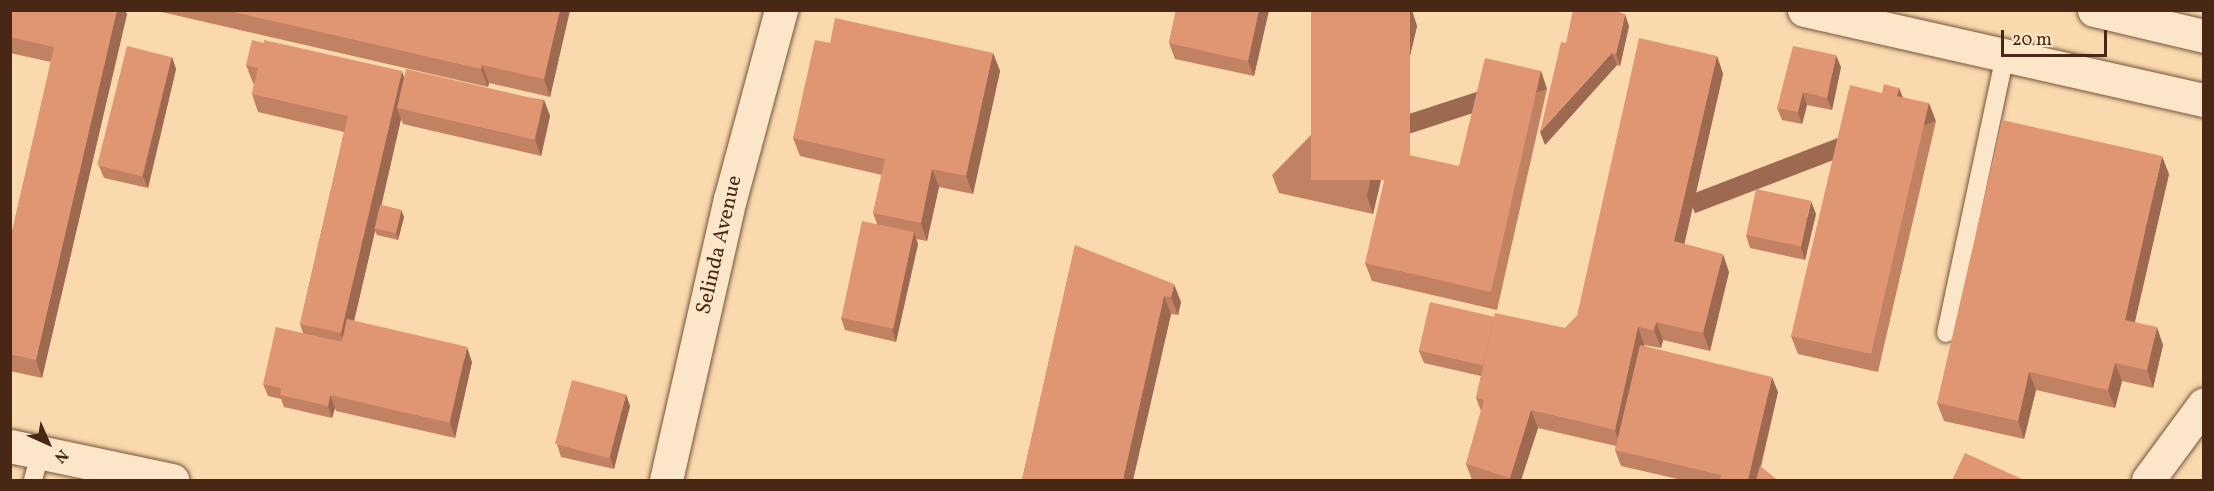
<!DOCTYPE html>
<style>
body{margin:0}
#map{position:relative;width:2214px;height:491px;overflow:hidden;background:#f9d9ad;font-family:Vollkorn,serif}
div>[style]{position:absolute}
.roads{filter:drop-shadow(0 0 2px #75543b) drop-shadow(0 0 2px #75543b)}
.lane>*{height:18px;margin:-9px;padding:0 9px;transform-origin:9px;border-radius:9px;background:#fbe6ca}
.street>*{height:33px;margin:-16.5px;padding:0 16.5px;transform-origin:16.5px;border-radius:16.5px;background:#fbe6ca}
.secondary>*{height:33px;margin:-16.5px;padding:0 16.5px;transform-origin:16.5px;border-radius:16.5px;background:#fbe6ca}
.wall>*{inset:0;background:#c18163}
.shaded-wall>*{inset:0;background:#9d6950;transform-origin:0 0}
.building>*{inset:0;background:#e09673;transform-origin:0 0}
span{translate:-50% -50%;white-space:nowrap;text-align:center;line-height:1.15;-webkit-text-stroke:5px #fbe6ca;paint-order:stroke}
.street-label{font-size:21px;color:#492715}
.frame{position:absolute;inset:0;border:12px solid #492715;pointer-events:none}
.north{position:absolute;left:18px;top:413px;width:60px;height:60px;-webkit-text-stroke:4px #fbe6ca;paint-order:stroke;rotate:135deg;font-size:16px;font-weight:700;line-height:24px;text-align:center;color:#492715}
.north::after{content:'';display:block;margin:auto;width:21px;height:27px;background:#492715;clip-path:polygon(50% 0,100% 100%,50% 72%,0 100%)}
.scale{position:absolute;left:2001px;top:30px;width:106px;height:27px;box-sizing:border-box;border:3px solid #492715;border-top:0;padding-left:8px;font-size:18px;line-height:21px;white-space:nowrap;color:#492715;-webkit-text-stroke:4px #fbe6ca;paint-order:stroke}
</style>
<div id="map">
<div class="roads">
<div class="lane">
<i style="left:1946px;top:333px;width:284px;rotate:-78deg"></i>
<i style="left:33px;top:480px;width:28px;rotate:-75deg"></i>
</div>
<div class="street">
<i style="left:1804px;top:10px;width:410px;rotate:12.7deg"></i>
<i style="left:10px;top:446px;width:166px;rotate:11.9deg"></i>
<i style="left:666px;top:480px;width:288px;rotate:-77.2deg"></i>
<i style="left:730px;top:199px;width:196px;rotate:-74.9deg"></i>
<i style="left:2148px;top:480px;width:94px;rotate:-53.6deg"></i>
</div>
<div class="secondary">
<i style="left:2094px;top:10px;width:113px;rotate:13.3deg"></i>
</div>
</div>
<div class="wall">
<i style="clip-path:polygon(10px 10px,127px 14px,42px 378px,10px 371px,10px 241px,51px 62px,10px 53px)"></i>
<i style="clip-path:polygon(153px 10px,570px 10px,550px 97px,489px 83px,488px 87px)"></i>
<i style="clip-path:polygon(1176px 10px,1269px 10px,1254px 76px,1175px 59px,1169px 43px)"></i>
<i style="clip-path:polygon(1417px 26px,1373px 214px,1279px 193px,1272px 175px)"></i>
<i style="clip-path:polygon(1629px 26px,1620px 66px,1617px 65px,1545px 145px)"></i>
<i style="clip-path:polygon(830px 43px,993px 53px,1000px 71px,973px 194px,939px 187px,927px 241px,916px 239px,918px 244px,896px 342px,845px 330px,841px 318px,877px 224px,873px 213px,882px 175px,800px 156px,793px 138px)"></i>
<i style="clip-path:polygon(1717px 56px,1723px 74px,1684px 244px,1729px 272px,1710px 351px,1663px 340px,1661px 348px,1644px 345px,1644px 346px,1778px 392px,1761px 467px,1777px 480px,1682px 480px,1621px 466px,1615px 450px,1616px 446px,1538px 428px,1521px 480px,1472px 480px,1466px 464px,1481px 411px,1476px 398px,1481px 376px,1424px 363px,1419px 351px,1494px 317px,1565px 328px,1577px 316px)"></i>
<i style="clip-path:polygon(172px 57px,176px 69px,148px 188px,104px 178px,99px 166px)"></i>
<i style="clip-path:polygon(246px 65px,404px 78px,544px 100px,550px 116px,541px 156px,403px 124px,401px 119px,381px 205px,401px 210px,404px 217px,398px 240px,377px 235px,375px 231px,354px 321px,472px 362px,455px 438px,336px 411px,335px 408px,332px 418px,284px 407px,281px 399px,268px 396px,263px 384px,303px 333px,300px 324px,344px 132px,258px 112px,252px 94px,254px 84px,253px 83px)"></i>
<i style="clip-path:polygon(1841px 67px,1832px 110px,1807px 105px,1802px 124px,1782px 120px,1777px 108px)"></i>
<i style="clip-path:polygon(1541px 71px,1547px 89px,1497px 310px,1372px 281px,1365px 263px,1459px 166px)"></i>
<i style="clip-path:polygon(1899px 88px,1903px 97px,1936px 121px,1878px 372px,1798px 354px,1791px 336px,1882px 93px)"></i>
<i style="clip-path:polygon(2169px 174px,2135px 322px,2163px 345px,2153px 388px,2122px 381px,2115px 408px,2036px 390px,2024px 439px,1944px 421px,1937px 403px)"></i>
<i style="clip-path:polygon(1816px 214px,1805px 260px,1750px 248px,1746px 235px)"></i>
<i style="clip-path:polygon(1075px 245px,1181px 302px,1178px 315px,1171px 314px,1133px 480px,1022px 480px)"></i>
<i style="clip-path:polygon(630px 406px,614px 469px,561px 457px,557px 444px)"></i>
</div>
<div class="shaded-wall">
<i style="clip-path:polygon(117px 10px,125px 10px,127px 14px,42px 378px,36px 360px)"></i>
<i style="clip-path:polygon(560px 10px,570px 10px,550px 97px,544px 79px)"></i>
<i style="clip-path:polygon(1259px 10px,1269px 10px,1254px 76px,1248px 61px)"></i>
<i style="clip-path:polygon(1410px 10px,1412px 10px,1417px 26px,1373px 214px,1367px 196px)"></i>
<i style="clip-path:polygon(1625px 14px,1629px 26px,1620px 66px,1616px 54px)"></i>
<i style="clip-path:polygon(993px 53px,1000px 71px,973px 194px,966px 176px)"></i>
<i style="clip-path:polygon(1612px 53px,1617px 65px,1545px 145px,1540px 132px)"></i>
<i style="clip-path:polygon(1836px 55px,1841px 67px,1832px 110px,1827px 98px)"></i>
<i style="clip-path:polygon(1717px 56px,1723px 74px,1681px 259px,1674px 241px)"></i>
<i style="clip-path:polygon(172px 57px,176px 69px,148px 188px,143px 176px)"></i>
<i style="clip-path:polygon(482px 65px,489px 83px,488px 87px,481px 69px)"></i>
<i style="clip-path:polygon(402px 71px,408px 89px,397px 108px,401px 119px,376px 229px,374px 228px,375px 231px,347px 351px,341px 333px)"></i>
<i style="left:1541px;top:71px;width:19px;height:227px;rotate:72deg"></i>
<i style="clip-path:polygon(1899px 88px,1905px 106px,1897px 96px)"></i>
<i style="clip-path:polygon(1803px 92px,1807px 105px,1802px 124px,1798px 112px)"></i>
<i style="clip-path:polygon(544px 100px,550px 116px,541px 156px,535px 140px)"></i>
<i style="left:1929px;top:103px;width:19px;height:258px;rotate:69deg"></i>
<i style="clip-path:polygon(2162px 156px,2169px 174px,2131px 338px,2125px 320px)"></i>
<i style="clip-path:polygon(932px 169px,939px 187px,927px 241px,921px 223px)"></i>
<i style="clip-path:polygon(1811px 201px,1816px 214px,1805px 260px,1801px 248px)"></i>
<i style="clip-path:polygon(401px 210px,404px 217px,398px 240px,396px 233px)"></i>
<i style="clip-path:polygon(914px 232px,918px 244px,896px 342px,892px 330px)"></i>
<i style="clip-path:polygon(1723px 254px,1729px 272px,1710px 351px,1703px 333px)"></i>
<i style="clip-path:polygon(1174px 284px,1181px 302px,1178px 315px,1171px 297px)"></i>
<i style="clip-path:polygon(1164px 296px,1171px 314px,1133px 480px,1123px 480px)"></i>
<i style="clip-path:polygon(1656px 322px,1663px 340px,1661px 348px,1654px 330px)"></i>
<i style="clip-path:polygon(1638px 327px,1644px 345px,1621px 448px,1615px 430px)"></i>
<i style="clip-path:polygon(2157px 327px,2163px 345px,2153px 388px,2147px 370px)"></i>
<i style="clip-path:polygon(467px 347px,472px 362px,455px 438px,450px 422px)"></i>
<i style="clip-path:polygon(2115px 363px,2122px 381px,2115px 408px,2108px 390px)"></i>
<i style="clip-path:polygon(2029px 372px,2036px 390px,2024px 439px,2018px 421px)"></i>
<i style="clip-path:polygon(1772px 377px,1778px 392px,1757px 480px,1748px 480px)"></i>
<i style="clip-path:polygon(626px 394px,630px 406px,614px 469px,610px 457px)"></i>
<i style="clip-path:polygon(330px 395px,335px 408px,332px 418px,328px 406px)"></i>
<i style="clip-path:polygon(1531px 410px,1538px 428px,1521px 480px,1511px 480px,1510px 478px)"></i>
</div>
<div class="building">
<i style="clip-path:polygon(10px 10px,117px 10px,36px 360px,10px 354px,10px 241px,54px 47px,10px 37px)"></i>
<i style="clip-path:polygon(225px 10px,560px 10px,544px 79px,482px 65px,481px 69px)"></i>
<i style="clip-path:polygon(1176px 10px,1259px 10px,1248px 61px,1169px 43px)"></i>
<i style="left:1311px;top:10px;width:99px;height:170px"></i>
<i style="clip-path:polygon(1573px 10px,1611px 10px,1625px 14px,1616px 54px,1612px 53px,1540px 132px,1561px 42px,1566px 43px)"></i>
<i style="clip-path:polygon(835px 18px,993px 53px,966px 176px,932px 169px,921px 223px,873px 213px,885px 159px,793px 138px,815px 40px,830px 43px)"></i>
<i style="clip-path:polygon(1639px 38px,1717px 56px,1674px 241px,1723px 254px,1703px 333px,1656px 322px,1654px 330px,1638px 327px,1615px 430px,1531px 410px,1510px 478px,1466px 464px,1484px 400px,1476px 398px,1495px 313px,1565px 328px,1577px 316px)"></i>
<i style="clip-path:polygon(252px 40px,264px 43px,264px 40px,402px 71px,341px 333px,300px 324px,348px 116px,252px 94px,258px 68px,246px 65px)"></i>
<i style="left:127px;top:46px;width:46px;height:123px;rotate:14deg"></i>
<i style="clip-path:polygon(1793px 46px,1836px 55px,1827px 98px,1803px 92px,1798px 112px,1777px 108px)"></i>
<i style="clip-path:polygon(1485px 58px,1541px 71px,1491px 292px,1365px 263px,1391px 151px,1459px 166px)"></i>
<i style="left:406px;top:69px;width:141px;height:40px;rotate:13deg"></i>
<i style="clip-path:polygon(1884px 84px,1899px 88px,1897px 96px,1929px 103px,1871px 354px,1791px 336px,1850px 85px,1882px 93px)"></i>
<i style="clip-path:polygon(2002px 120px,2162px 156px,2125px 320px,2157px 327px,2147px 370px,2115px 363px,2108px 390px,2029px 372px,2018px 421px,1937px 403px)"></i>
<i style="left:1756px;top:189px;width:56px;height:47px;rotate:12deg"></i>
<i style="left:380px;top:205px;width:22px;height:24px;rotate:13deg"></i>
<i style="left:862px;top:221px;width:53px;height:99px;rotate:12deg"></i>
<i style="clip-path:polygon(1075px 245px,1174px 284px,1171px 297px,1164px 296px,1123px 480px,1022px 480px)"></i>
<i style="left:1430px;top:302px;width:66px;height:50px;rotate:13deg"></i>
<i style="left:347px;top:319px;width:123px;height:78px;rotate:13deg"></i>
<i style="clip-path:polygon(276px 327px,342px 342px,328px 406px,280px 395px,281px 388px,263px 384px)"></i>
<i style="clip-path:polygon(1640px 345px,1772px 377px,1748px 480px,1720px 480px,1721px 475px,1615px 450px)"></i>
<i style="left:572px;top:380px;width:56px;height:66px;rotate:15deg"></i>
<i style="clip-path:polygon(1965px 453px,2024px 480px,1952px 480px)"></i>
<i style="clip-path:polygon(1760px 466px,1777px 480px,1756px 480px)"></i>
</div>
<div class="street-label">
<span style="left:720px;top:245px;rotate:-77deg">Selinda Avenue</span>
</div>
<div class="frame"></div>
<div class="north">N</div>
<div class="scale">20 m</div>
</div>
